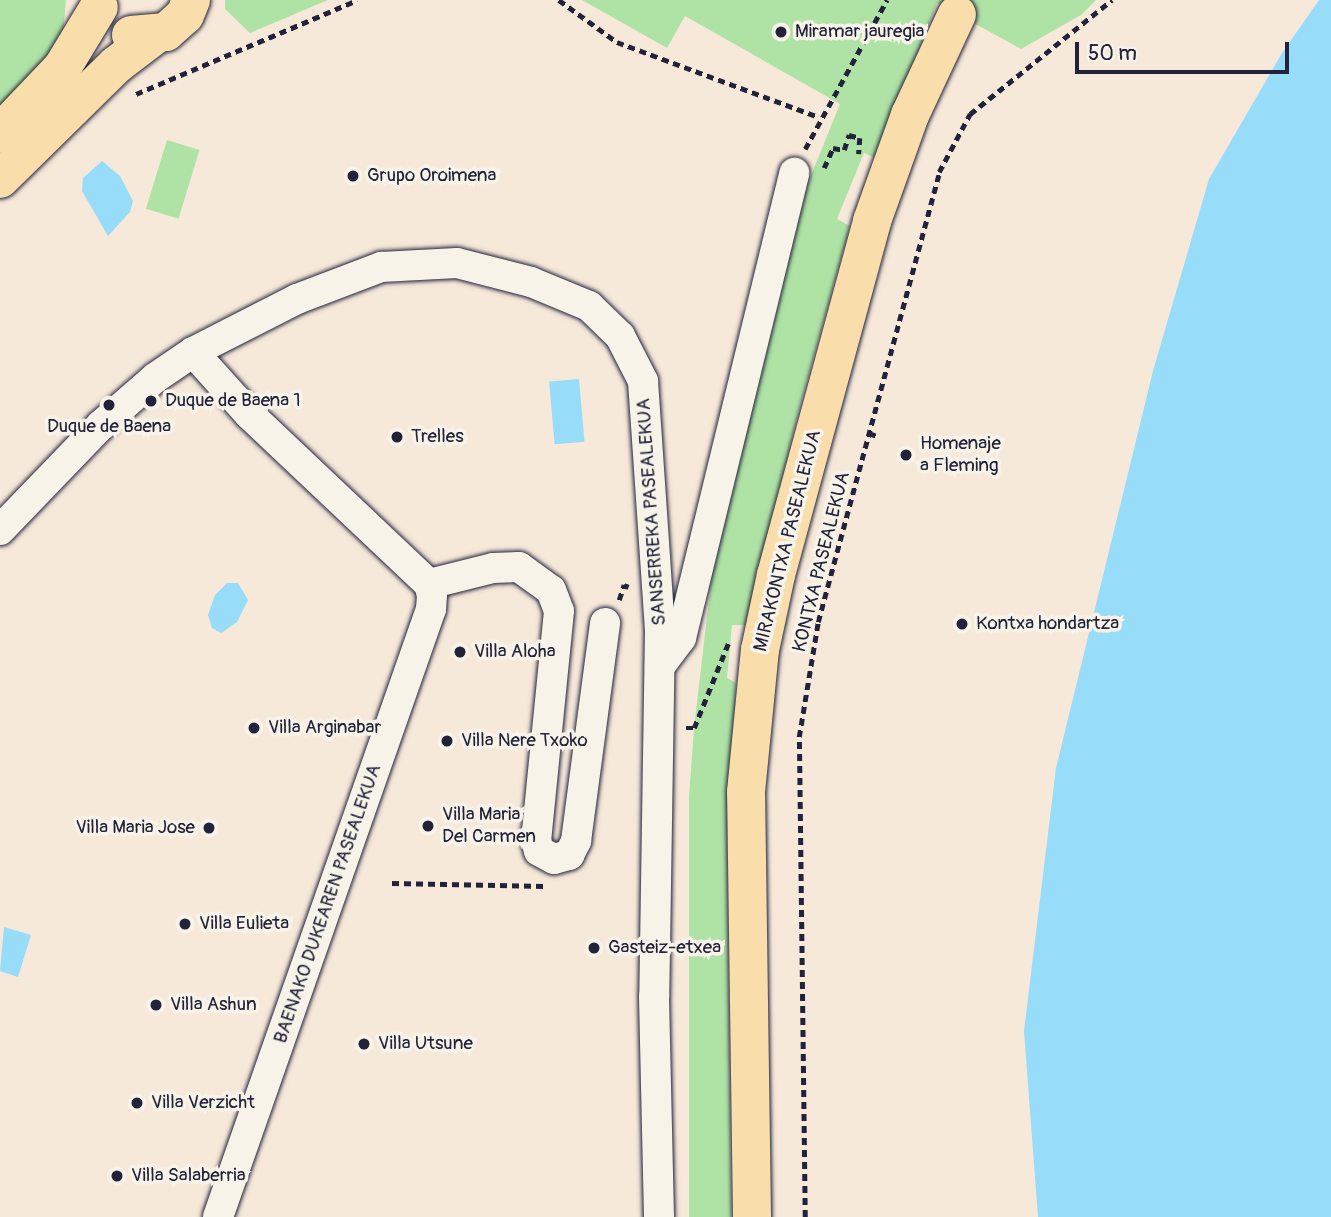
<!DOCTYPE html>
<style>
body{margin:0}
#map{position:relative;width:1331px;height:1217px;overflow:hidden;background:#f6e9da;font-family:Pangolin,sans-serif}
div>[style]{position:absolute}
.green>*{inset:0;background:#afe3a5;transform-origin:0 0}
.water>*{inset:0;background:#97dcf9;transform-origin:0 0}
.path>*{height:4.5px;margin-top:-2.25px;transform-origin:0;background:repeating-linear-gradient(90deg,#22223b 0 7px,transparent 0 12px)}
.roads{filter:drop-shadow(0 0 2px #22223b) drop-shadow(0 0 2px #22223b)}
.minor>*{height:30px;margin:-15px;padding:0 15px;transform-origin:15px;border-radius:15px;background:#f7f3e8}
.major>*{height:38px;margin:-19px;padding:0 19px;transform-origin:19px;border-radius:19px;background:#f9deab}
.dots>*{width:19px;height:19px;translate:-50% -50%;box-sizing:border-box;border:4px solid #f7f3e8;border-radius:50%}
span{translate:-50% -50%;white-space:nowrap;text-align:center;line-height:1.15;-webkit-text-stroke:7px #f7f3e8;paint-order:stroke}
.poi-label{font-size:19px;color:#22223b}
.left{translate:0 -50%;text-align:left}
.right{translate:-100% -50%;text-align:right}
.street-label{font-size:19px;color:#22223b}
.scale{position:absolute;left:1075px;top:42px;width:214px;height:32px;box-sizing:border-box;border:4px solid #22223b;border-top:0;padding-left:9px;font-size:21px;line-height:24px;white-space:nowrap;color:#22223b;-webkit-text-stroke:5px #f7f3e8;paint-order:stroke}
</style>
<div id="map">
<div class="green">
<i style="clip-path:polygon(0 0,66px 0,62px 44px,0 110px)"></i>
<i style="clip-path:polygon(225px 0,328px 0,250px 33px,225px 9px)"></i>
<i style="clip-path:polygon(582px 0,1096px 0,1081px 15px,1021px 49px,937px 3px,877px 159px,864px 153px,837px 219px,850px 226px,798px 413px,747px 625px,732px 625px,727px 678px,736px 683px,727px 847px,731px 1217px,689px 1217px,689px 797px,694px 728px,712px 574px,801px 200px,840px 104px,685px 16px,667px 48px)"></i>
<i style="left:167px;top:140px;width:34px;height:72px;rotate:17deg"></i>
</div>
<div class="water">
<i style="clip-path:polygon(1319px 0,1331px 0,1331px 1217px,1038px 1217px,1024px 1031px,1056px 768px,1153px 371px,1209px 179px,1282px 53px)"></i>
<i style="clip-path:polygon(102px 161px,120px 176px,133px 201px,130px 212px,108px 236px,82px 191px,83px 178px)"></i>
<i style="left:579px;top:379px;width:63px;height:30px;rotate:85deg"></i>
<i style="clip-path:polygon(227px 583px,238px 583px,248px 600px,237px 622px,221px 633px,212px 628px,208px 615px,215px 595px)"></i>
<i style="clip-path:polygon(4px 927px,31px 935px,18px 977px,0 971px)"></i>
</div>
<div class="path">
<i style="left:559px;top:0;width:72px;rotate:35.9deg"></i>
<i style="left:617px;top:42px;width:215px;rotate:20.4deg"></i>
<i style="left:136px;top:94px;width:240px;rotate:-23deg"></i>
<i style="left:805px;top:149px;width:170px;rotate:-61.2deg"></i>
<i style="left:824px;top:168px;width:22px;rotate:-66deg"></i>
<i style="left:833px;top:148px;width:11px;rotate:10deg"></i>
<i style="left:844px;top:150px;width:16px;rotate:-72deg"></i>
<i style="left:849px;top:135px;width:11px;rotate:15deg"></i>
<i style="left:860px;top:138px;width:16px;rotate:94deg"></i>
<i style="left:869px;top:433px;width:9px;rotate:21deg"></i>
<i style="left:619px;top:600px;width:16px;rotate:-72deg"></i>
<i style="left:624px;top:585px;width:5px;rotate:22deg"></i>
<i style="left:686px;top:728px;width:8px"></i>
<i style="left:694px;top:728px;width:91px;rotate:-68deg"></i>
<i style="left:392px;top:883px;width:152px;rotate:1.1deg"></i>
<i style="left:805px;top:1217px;width:480px;rotate:-90.7deg"></i>
<i style="left:799px;top:737px;width:117px;rotate:-80.6deg"></i>
<i style="left:818px;top:622px;width:466px;rotate:-74.9deg"></i>
<i style="left:939px;top:172px;width:66px;rotate:-61.9deg"></i>
<i style="left:970px;top:114px;width:182px;rotate:-38.8deg"></i>
</div>
<div class="roads">
<div class="minor">
<i style="left:193px;top:352px;width:84px;rotate:47.9deg"></i>
<i style="left:249px;top:414px;width:248px;rotate:43.4deg"></i>
<i style="left:429px;top:584px;width:11px;rotate:75deg"></i>
<i style="left:432px;top:595px;width:14px;rotate:94deg"></i>
<i style="left:431px;top:609px;width:644px;rotate:109.31deg"></i>
<i style="left:0;top:530px;width:146px;rotate:-46.1deg"></i>
<i style="left:101px;top:425px;width:72px;rotate:-41deg"></i>
<i style="left:155px;top:378px;width:46px;rotate:-34.4deg"></i>
<i style="left:193px;top:352px;width:117px;rotate:-27deg"></i>
<i style="left:297px;top:299px;width:90px;rotate:-20.9deg"></i>
<i style="left:381px;top:267px;width:76px;rotate:-3deg"></i>
<i style="left:457px;top:263px;width:76px;rotate:14.4deg"></i>
<i style="left:531px;top:282px;width:63px;rotate:22.5deg"></i>
<i style="left:589px;top:306px;width:43px;rotate:44.1deg"></i>
<i style="left:620px;top:336px;width:51px;rotate:62.9deg"></i>
<i style="left:643px;top:381px;width:250px;rotate:86.1deg"></i>
<i style="left:660px;top:630px;width:367px;rotate:90.9deg"></i>
<i style="left:654px;top:997px;width:220px;rotate:88.7deg"></i>
<i style="left:429px;top:584px;width:66px;rotate:-14deg"></i>
<i style="left:493px;top:568px;width:26px;rotate:-2deg"></i>
<i style="left:519px;top:567px;width:39px;rotate:36deg"></i>
<i style="left:551px;top:590px;width:22px;rotate:69deg"></i>
<i style="left:559px;top:611px;width:230px;rotate:95.7deg"></i>
<i style="left:536px;top:840px;width:11px;rotate:75deg"></i>
<i style="left:539px;top:851px;width:17px;rotate:28deg"></i>
<i style="left:554px;top:859px;width:16px;rotate:-15deg"></i>
<i style="left:569px;top:855px;width:16px;rotate:-63deg"></i>
<i style="left:576px;top:841px;width:220px;rotate:-82.4deg"></i>
<i style="left:660px;top:666px;width:35px;rotate:-53deg"></i>
<i style="left:681px;top:638px;width:479px;rotate:-76.3deg"></i>
</div>
<div class="major">
<i style="left:131px;top:35px;width:35px;rotate:-5deg"></i>
<i style="left:166px;top:32px;width:25px;rotate:-42deg"></i>
<i style="left:185px;top:15px;width:16px;rotate:-68deg"></i>
<i style="left:0;top:133px;width:90px;rotate:-46.4deg"></i>
<i style="left:62px;top:68px;width:71px;rotate:-58.8deg"></i>
<i style="left:0;top:179px;width:163px;rotate:-44.5deg"></i>
<i style="left:116px;top:65px;width:48px;rotate:-37.3deg"></i>
<i style="left:752px;top:1217px;width:425px;rotate:-90.8deg"></i>
<i style="left:746px;top:792px;width:143px;rotate:-84.4deg"></i>
<i style="left:760px;top:650px;width:77px;rotate:-78deg"></i>
<i style="left:776px;top:575px;width:367px;rotate:-74.8deg"></i>
<i style="left:872px;top:221px;width:113px;rotate:-70.3deg"></i>
<i style="left:910px;top:115px;width:111px;rotate:-65deg"></i>
</div>
</div>
<div class="dots">
<i style="left:781px;top:32px;background:#22223b"></i>
<i style="left:353px;top:176px;background:#22223b"></i>
<i style="left:151px;top:401px;background:#22223b"></i>
<i style="left:109px;top:405px;background:#22223b"></i>
<i style="left:397px;top:437px;background:#22223b"></i>
<i style="left:906px;top:455px;background:#22223b"></i>
<i style="left:962px;top:624px;background:#22223b"></i>
<i style="left:460px;top:652px;background:#22223b"></i>
<i style="left:254px;top:728px;background:#22223b"></i>
<i style="left:447px;top:741px;background:#22223b"></i>
<i style="left:428px;top:826px;background:#22223b"></i>
<i style="left:209px;top:828px;background:#22223b"></i>
<i style="left:185px;top:924px;background:#22223b"></i>
<i style="left:594px;top:948px;background:#22223b"></i>
<i style="left:156px;top:1005px;background:#22223b"></i>
<i style="left:364px;top:1044px;background:#22223b"></i>
<i style="left:137px;top:1103px;background:#22223b"></i>
<i style="left:117px;top:1176px;background:#22223b"></i>
</div>
<div class="poi-label">
<span class="left" style="left:795px;top:32px">Miramar jauregia</span>
<span class="left" style="left:367px;top:176px">Grupo Oroimena</span>
<span class="left" style="left:165px;top:401px">Duque de Baena 1</span>
<span style="left:109px;top:427px">Duque de Baena</span>
<span class="left" style="left:411px;top:437px">Trelles</span>
<span class="left" style="left:920px;top:455px">Homenaje<br>a Fleming</span>
<span class="left" style="left:976px;top:624px">Kontxa hondartza</span>
<span class="left" style="left:474px;top:652px">Villa Aloha</span>
<span class="left" style="left:268px;top:728px">Villa Arginabar</span>
<span class="left" style="left:461px;top:741px">Villa Nere Txoko</span>
<span class="left" style="left:442px;top:826px">Villa Maria<br>Del Carmen</span>
<span class="right" style="left:195px;top:828px">Villa Maria Jose</span>
<span class="left" style="left:199px;top:924px">Villa Eulieta</span>
<span class="left" style="left:608px;top:948px">Gasteiz-etxea</span>
<span class="left" style="left:170px;top:1005px">Villa Ashun</span>
<span class="left" style="left:378px;top:1044px">Villa Utsune</span>
<span class="left" style="left:151px;top:1103px">Villa Verzicht</span>
<span class="left" style="left:131px;top:1176px">Villa Salaberria</span>
</div>
<div class="street-label">
<span style="left:652px;top:512px;rotate:-94deg">SANSERREKA PASEALEKUA</span>
<span style="left:788px;top:541px;rotate:-76deg">MIRAKONTXA PASEALEKUA</span>
<span style="left:822px;top:562px;rotate:-76deg">KONTXA PASEALEKUA</span>
<span style="left:328px;top:904px;rotate:-71deg">BAENAKO DUKEAREN PASEALEKUA</span>
</div>
<div class="scale">50 m</div>
</div>
